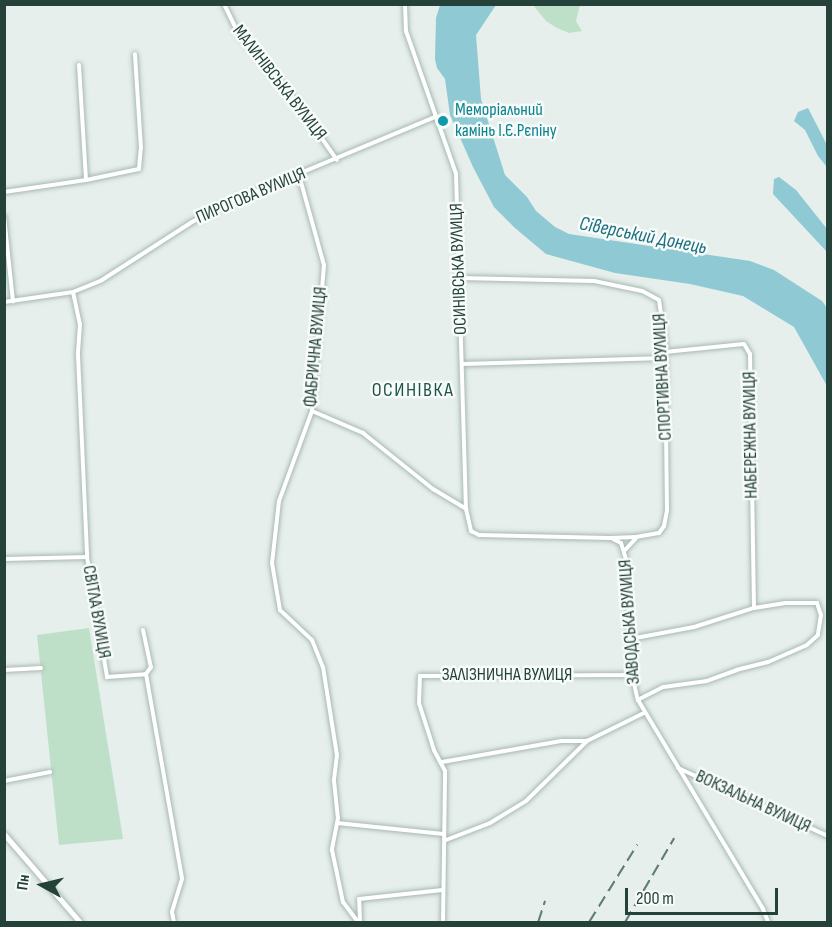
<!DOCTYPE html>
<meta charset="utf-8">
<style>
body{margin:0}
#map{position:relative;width:832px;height:927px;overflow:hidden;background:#e6efeb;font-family:"Sofia Sans Condensed",sans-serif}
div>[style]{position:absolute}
.green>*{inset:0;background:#bfe0c8}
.water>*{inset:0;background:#8ec9d4}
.roads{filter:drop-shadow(0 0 2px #a8b8b2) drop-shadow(0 0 2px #a8b8b2)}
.street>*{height:4px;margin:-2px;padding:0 2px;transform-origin:2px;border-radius:2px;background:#fff}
.secondary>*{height:5px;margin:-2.5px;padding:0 2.5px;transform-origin:2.5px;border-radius:2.5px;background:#fff}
.rail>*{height:1.5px;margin-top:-0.75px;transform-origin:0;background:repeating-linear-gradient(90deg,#5f7d75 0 12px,transparent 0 18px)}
.dots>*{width:16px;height:16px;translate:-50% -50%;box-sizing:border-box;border:3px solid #f7fbf9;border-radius:50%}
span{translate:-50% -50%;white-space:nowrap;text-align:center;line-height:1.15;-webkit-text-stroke:5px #f7fbf9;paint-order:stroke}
.street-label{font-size:18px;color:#24423a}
.culture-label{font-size:18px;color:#0d838f}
.left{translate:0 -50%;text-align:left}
.water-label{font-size:20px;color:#1c6f80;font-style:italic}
.neighbourhood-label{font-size:20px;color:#1f5548;letter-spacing:1.5px}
.frame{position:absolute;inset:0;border:6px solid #24423a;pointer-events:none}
.north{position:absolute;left:12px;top:855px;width:60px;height:60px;-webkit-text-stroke:4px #f7fbf9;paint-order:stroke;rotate:278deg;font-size:16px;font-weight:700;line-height:24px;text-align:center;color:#24423a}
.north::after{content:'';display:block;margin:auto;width:21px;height:27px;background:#24423a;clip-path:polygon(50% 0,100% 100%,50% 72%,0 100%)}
.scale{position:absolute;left:625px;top:888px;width:153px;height:27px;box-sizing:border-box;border:3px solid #24423a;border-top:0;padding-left:8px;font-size:18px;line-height:21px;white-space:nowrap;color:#24423a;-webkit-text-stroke:4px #f7fbf9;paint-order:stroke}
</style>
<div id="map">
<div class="green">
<i style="clip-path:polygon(533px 5px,580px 5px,576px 21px,582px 31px,569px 33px,557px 28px,546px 21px)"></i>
<i style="clip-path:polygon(89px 628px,123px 839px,59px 845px,37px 635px)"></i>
</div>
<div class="water">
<i style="clip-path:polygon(440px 5px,496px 5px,476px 35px,481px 99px,505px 175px,527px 197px,536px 211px,555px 227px,569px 234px,750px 261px,774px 270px,822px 301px,827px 308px,827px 386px,794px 327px,743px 296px,690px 284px,615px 273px,546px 254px,515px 228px,494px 207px,473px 167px,450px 115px,445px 79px,437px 68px,435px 59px,436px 18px)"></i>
<i style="clip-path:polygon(808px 108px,827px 145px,827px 167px,818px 156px,805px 130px,794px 121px,798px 112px)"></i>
<i style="clip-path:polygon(779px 177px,796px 190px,827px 229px,827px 252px,773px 194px,774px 179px)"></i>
</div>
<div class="roads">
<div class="street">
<i style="left:224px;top:4px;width:32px;rotate:64deg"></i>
<i style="left:238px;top:33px;width:88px;rotate:49.6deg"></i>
<i style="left:295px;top:100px;width:73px;rotate:55deg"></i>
<i style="left:405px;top:4px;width:27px;rotate:88deg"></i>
<i style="left:406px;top:31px;width:151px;rotate:70.7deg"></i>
<i style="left:456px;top:174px;width:335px;rotate:88.3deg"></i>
<i style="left:466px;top:509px;width:23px;rotate:77deg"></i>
<i style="left:471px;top:531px;width:9px;rotate:27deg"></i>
<i style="left:479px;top:535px;width:131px;rotate:1.3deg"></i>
<i style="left:610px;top:538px;width:26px;rotate:-2deg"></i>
<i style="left:636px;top:537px;width:23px;rotate:-10deg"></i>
<i style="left:659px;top:533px;width:9px;rotate:-54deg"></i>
<i style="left:664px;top:526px;width:16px;rotate:-79deg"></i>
<i style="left:667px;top:510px;width:168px;rotate:-90.7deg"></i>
<i style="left:665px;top:342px;width:42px;rotate:-98.1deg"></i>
<i style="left:659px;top:300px;width:19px;rotate:-152deg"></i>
<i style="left:642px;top:291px;width:49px;rotate:-168.2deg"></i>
<i style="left:594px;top:281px;width:134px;rotate:-178.7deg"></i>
<i style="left:79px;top:65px;width:115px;rotate:86.5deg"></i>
<i style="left:299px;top:175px;width:93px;rotate:74.5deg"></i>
<i style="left:324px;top:265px;width:146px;rotate:94.7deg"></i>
<i style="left:312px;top:411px;width:96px;rotate:110.1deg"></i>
<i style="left:279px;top:501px;width:62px;rotate:96.4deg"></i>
<i style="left:272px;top:563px;width:48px;rotate:80.3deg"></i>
<i style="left:280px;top:610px;width:44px;rotate:43.2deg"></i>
<i style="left:312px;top:640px;width:29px;rotate:68deg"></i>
<i style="left:323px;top:667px;width:89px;rotate:81deg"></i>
<i style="left:337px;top:755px;width:26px;rotate:97deg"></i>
<i style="left:334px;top:781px;width:37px;rotate:84deg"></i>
<i style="left:338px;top:818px;width:33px;rotate:101deg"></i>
<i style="left:332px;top:850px;width:53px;rotate:78.1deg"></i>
<i style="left:343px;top:902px;width:25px;rotate:53deg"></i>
<i style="left:4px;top:192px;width:83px;rotate:-8.3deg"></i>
<i style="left:86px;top:180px;width:54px;rotate:-11.7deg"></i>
<i style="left:139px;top:169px;width:21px;rotate:-85deg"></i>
<i style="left:141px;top:148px;width:94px;rotate:-93.7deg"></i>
<i style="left:4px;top:216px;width:86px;rotate:84deg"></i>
<i style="left:73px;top:292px;width:33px;rotate:78deg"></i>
<i style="left:80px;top:324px;width:31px;rotate:94deg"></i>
<i style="left:78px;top:355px;width:202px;rotate:87.4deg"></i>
<i style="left:87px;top:557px;width:122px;rotate:80.5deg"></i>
<i style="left:107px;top:677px;width:39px;rotate:-4deg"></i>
<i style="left:146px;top:674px;width:208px;rotate:80deg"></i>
<i style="left:182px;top:879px;width:34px;rotate:107deg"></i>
<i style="left:172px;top:912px;width:10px;rotate:79deg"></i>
<i style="left:4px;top:302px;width:70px;rotate:-8.2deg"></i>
<i style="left:73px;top:292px;width:31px;rotate:-22deg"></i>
<i style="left:102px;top:280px;width:107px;rotate:-32.8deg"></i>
<i style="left:192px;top:222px;width:38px;rotate:-28deg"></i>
<i style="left:226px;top:204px;width:226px;rotate:-22.6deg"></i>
<i style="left:665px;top:352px;width:79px;rotate:-5.8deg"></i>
<i style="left:744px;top:344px;width:12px;rotate:59deg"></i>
<i style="left:750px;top:354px;width:254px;rotate:89.1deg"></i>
<i style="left:463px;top:364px;width:202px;rotate:-1.7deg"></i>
<i style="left:312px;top:411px;width:56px;rotate:23.3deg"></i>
<i style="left:363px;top:433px;width:90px;rotate:38.7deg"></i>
<i style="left:433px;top:489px;width:39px;rotate:31deg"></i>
<i style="left:613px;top:539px;width:9px;rotate:27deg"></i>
<i style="left:621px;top:543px;width:17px;rotate:73deg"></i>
<i style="left:626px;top:559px;width:116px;rotate:87deg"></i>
<i style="left:632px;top:675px;width:26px;rotate:77deg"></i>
<i style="left:638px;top:700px;width:244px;rotate:59.1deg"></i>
<i style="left:763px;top:909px;width:14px;rotate:69deg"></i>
<i style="left:625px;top:550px;width:16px;rotate:-47deg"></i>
<i style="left:4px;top:559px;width:83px;rotate:-1.4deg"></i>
<i style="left:143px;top:630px;width:38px;rotate:78deg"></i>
<i style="left:151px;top:667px;width:9px;rotate:126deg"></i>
<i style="left:630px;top:639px;width:65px;rotate:-10.6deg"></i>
<i style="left:694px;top:627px;width:63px;rotate:-17.6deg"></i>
<i style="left:754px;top:608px;width:32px;rotate:-9deg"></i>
<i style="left:786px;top:603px;width:31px"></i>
<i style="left:817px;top:603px;width:13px;rotate:72deg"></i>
<i style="left:821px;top:615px;width:20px;rotate:99deg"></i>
<i style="left:818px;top:635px;width:15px;rotate:138deg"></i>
<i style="left:807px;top:645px;width:43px;rotate:156.4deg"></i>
<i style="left:768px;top:662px;width:32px;rotate:166deg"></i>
<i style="left:737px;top:670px;width:32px;rotate:160deg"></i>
<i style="left:707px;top:681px;width:44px;rotate:172.2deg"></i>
<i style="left:663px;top:687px;width:28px;rotate:153deg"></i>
<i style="left:4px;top:670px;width:37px;rotate:-3deg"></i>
<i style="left:442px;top:762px;width:121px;rotate:-10deg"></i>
<i style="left:561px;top:741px;width:25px"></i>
<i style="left:678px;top:768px;width:165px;rotate:24.4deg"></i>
<i style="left:4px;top:781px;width:47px;rotate:-11.1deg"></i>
<i style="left:337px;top:823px;width:107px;rotate:5.9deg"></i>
<i style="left:446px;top:840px;width:47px;rotate:-21.1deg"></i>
<i style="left:490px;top:823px;width:42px;rotate:-31.4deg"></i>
<i style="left:526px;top:801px;width:86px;rotate:-44.5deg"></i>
<i style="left:587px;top:741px;width:64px;rotate:-26.2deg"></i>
<i style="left:360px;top:922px;width:23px;rotate:-92deg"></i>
<i style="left:359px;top:899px;width:84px;rotate:-6.1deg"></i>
<i style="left:443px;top:922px;width:151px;rotate:-89.2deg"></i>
<i style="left:445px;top:771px;width:24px;rotate:-118deg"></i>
<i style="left:434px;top:750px;width:49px;rotate:-107.7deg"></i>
<i style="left:419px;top:703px;width:27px;rotate:-88deg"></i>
<i style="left:420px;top:676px;width:212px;rotate:-0.3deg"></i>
</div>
<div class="secondary">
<i style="left:4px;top:834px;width:116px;rotate:49.2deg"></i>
</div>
</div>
<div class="rail">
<i style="left:538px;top:922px;width:22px;rotate:-72deg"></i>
<i style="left:589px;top:922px;width:91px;rotate:-58.1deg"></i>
<i style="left:625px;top:922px;width:97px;rotate:-59.7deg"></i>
</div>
<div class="dots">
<i style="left:443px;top:121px;background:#0f9aa8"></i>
</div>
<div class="street-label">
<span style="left:279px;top:83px;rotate:52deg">МАЛИНІВСЬКА ВУЛИЦЯ</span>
<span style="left:251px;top:196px;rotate:-23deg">ПИРОГОВА ВУЛИЦЯ</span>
<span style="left:459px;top:269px;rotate:-92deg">ОСИНІВСЬКА ВУЛИЦЯ</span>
<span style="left:316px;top:347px;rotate:-85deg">ФАБРИЧНА ВУЛИЦЯ</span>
<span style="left:663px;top:377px;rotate:-93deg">СПОРТИВНА ВУЛИЦЯ</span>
<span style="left:751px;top:435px;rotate:-91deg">НАБЕРЕЖНА ВУЛИЦЯ</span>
<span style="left:96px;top:612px;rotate:80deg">СВІТЛА ВУЛИЦЯ</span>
<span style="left:630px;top:622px;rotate:-94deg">ЗАВОДСЬКА ВУЛИЦЯ</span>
<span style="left:507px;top:675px">ЗАЛІЗНИЧНА ВУЛИЦЯ</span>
<span style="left:753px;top:802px;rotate:25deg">ВОКЗАЛЬНА ВУЛИЦЯ</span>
</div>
<div class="culture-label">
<span class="left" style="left:455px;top:121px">Меморіальний<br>камінь І.Є.Рєпіну</span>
</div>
<div class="water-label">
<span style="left:643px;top:236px;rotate:11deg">Сіверський Донець</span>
</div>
<div class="neighbourhood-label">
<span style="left:413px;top:390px">ОСИНІВКА</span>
</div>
<div class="frame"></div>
<div class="north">Пн</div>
<div class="scale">200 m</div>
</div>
